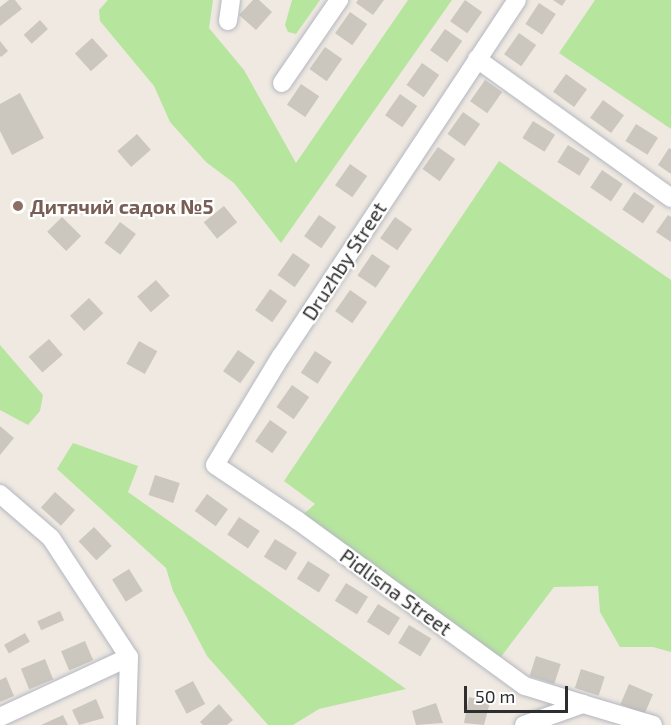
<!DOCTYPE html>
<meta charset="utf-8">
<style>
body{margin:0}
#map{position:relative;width:671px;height:725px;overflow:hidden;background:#efe9e1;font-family:"Exo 2",sans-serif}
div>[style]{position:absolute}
.green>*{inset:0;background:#b6e59e}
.building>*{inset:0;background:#cbc7bf;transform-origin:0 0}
.roads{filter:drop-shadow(0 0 2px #b4b7c1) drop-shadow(0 0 2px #b4b7c1)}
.minor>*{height:18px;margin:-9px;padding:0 9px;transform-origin:9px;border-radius:9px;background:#fff}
.dots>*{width:16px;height:16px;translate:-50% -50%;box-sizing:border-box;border:3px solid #fff;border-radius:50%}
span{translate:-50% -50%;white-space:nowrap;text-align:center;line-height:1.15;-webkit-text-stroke:4.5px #fff;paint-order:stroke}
.education-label{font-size:20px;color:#785e54;font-weight:700}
.left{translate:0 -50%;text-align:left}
.street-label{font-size:20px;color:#2e2e2e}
.scale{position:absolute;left:464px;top:686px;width:104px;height:27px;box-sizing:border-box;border:3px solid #2e2e2e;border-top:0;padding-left:8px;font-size:18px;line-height:21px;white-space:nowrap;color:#2e2e2e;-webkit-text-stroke:4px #fff;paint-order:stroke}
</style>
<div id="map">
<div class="green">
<i style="clip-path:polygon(108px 0,213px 0,209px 28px,244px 70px,296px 163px,408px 0,452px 0,281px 243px,234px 183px,206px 162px,170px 122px,154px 86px,100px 21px,99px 10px)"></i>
<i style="clip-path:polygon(292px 0,320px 0,296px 34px,288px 32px,285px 25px)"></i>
<i style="clip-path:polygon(595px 0,671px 0,671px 129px,559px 53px)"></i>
<i style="clip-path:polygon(499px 161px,671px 280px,671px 652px,653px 647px,620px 647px,600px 612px,598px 586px,554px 587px,497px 662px,297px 520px,315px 504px,284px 481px)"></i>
<i style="clip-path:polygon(0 345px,43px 395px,40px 411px,28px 425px,0 410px)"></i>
<i style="clip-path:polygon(73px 443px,138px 466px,128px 492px,406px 689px,319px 709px,293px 725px,268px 725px,207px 656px,173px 591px,166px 568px,57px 469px)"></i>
</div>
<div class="building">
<i style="clip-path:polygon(9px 0,15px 0,22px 9px,0 26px,0 7px)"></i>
<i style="clip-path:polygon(253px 0,259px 0,272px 12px,256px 30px,239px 15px)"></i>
<i style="clip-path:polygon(358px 0,384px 0,373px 15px,356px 3px)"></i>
<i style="left:465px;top:0;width:21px;height:26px;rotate:35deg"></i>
<i style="clip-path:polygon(553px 0,566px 0,562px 6px)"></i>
<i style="left:539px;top:3px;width:20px;height:25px;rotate:33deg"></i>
<i style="left:350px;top:12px;width:21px;height:26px;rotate:35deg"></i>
<i style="left:40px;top:20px;width:12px;height:22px;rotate:48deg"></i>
<i style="left:445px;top:29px;width:21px;height:26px;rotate:35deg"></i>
<i style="left:519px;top:33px;width:21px;height:26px;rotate:35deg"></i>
<i style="left:92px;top:38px;width:24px;height:23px;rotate:48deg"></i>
<i style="clip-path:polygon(0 41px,8px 51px,1px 57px,0 56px)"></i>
<i style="left:325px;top:47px;width:21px;height:27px;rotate:35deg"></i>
<i style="left:422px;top:63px;width:21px;height:27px;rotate:35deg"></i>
<i style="left:566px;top:74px;width:26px;height:22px;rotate:36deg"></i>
<i style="left:485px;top:80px;width:21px;height:26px;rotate:35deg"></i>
<i style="left:301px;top:84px;width:22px;height:25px;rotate:34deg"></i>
<i style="clip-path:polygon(20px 93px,44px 138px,12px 155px,0 131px,0 104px)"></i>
<i style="left:400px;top:94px;width:21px;height:26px;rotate:35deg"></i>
<i style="left:603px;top:100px;width:26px;height:22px;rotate:36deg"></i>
<i style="left:463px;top:112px;width:21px;height:27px;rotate:35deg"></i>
<i style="left:533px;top:121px;width:26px;height:20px;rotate:32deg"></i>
<i style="left:636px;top:124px;width:26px;height:20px;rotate:32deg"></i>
<i style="left:137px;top:134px;width:21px;height:26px;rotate:49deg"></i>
<i style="left:568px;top:145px;width:26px;height:20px;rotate:32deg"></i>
<i style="left:438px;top:147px;width:21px;height:27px;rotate:35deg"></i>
<i style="clip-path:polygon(669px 148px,671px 149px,671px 174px,658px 165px)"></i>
<i style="left:350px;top:164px;width:21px;height:26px;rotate:35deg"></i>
<i style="left:602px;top:170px;width:25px;height:21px;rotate:34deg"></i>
<i style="left:634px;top:192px;width:25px;height:21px;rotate:34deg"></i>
<i style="left:224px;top:206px;width:21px;height:26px;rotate:51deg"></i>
<i style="left:319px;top:215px;width:21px;height:26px;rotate:35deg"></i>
<i style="clip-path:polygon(668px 215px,671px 217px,671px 242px,656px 232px)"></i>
<i style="left:62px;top:217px;width:27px;height:21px;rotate:45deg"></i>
<i style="left:395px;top:217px;width:21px;height:26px;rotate:35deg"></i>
<i style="left:120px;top:222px;width:20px;height:26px;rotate:37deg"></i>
<i style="left:293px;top:253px;width:21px;height:27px;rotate:35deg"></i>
<i style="left:372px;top:254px;width:22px;height:26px;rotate:34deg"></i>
<i style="left:156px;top:280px;width:21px;height:25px;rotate:49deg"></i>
<i style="left:270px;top:289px;width:21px;height:26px;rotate:35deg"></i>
<i style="left:350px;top:290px;width:21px;height:26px;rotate:35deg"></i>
<i style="left:89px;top:298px;width:21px;height:26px;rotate:47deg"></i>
<i style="left:49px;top:339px;width:21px;height:27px;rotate:49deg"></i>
<i style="left:139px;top:341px;width:21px;height:26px;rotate:29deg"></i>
<i style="left:238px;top:350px;width:21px;height:26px;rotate:35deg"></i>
<i style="left:315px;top:351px;width:20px;height:26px;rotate:33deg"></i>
<i style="left:292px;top:385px;width:21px;height:27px;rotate:35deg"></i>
<i style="left:270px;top:420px;width:21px;height:26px;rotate:35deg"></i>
<i style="clip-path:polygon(0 426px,14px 438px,0 455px)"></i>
<i style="left:155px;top:475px;width:26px;height:21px;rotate:18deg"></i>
<i style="left:55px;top:492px;width:27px;height:21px;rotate:42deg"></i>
<i style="left:207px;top:494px;width:26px;height:21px;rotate:36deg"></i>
<i style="left:239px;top:517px;width:25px;height:21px;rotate:34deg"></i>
<i style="left:94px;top:527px;width:26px;height:21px;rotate:47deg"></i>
<i style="left:275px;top:539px;width:26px;height:21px;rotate:32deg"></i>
<i style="left:308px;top:561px;width:26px;height:21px;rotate:32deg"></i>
<i style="left:129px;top:569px;width:26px;height:20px;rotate:58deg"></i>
<i style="left:346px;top:583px;width:26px;height:21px;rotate:32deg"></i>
<i style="left:378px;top:604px;width:26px;height:21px;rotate:32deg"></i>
<i style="left:60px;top:611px;width:10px;height:25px;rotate:66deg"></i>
<i style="left:409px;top:625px;width:26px;height:21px;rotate:31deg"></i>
<i style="left:25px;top:633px;width:10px;height:24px;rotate:61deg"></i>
<i style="left:85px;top:641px;width:21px;height:26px;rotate:67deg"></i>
<i style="left:536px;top:656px;width:26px;height:21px;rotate:18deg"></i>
<i style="left:45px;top:659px;width:22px;height:26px;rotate:68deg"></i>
<i style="left:581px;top:669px;width:25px;height:20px;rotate:18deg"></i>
<i style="clip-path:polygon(6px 677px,14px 696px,0 702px,0 680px)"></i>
<i style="left:193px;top:681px;width:26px;height:21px;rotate:62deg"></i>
<i style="left:629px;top:684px;width:26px;height:22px;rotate:23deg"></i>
<i style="clip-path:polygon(469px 697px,490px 702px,484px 725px,464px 723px)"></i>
<i style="clip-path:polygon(96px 699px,104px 718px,79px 725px,72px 710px)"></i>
<i style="clip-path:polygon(436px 703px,443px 723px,416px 725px,412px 711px)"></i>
<i style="clip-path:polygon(219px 704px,233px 720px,227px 725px,203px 725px,200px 722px)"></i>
<i style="clip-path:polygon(63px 715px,68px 725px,41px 725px)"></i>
</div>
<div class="roads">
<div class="minor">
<i style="left:517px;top:0;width:427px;rotate:123.5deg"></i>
<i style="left:281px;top:356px;width:127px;rotate:121.2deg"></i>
<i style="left:215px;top:465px;width:99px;rotate:33.9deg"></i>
<i style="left:297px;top:520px;width:282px;rotate:36.1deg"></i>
<i style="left:525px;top:686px;width:61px;rotate:17.2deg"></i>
<i style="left:228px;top:21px;width:21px;rotate:-82deg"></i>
<i style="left:477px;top:59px;width:239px;rotate:35.6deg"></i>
<i style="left:282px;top:83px;width:101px;rotate:-55.5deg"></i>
<i style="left:0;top:494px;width:67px;rotate:40.8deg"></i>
<i style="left:51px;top:538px;width:142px;rotate:56.8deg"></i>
<i style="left:129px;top:657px;width:68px;rotate:91.7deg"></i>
<i style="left:0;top:717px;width:142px;rotate:-24.9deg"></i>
<i style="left:524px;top:725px;width:63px;rotate:-19.6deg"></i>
<i style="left:583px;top:704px;width:73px;rotate:16.7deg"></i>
</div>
</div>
<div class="dots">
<i style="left:18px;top:206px;background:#8d6e63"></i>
</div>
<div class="education-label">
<span class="left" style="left:30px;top:206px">Дитячий садок №5</span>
</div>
<div class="street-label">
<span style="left:344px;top:261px;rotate:-57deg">Druzhby Street</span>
<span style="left:396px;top:592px;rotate:36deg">Pidlisna Street</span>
</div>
<div class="scale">50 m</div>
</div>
